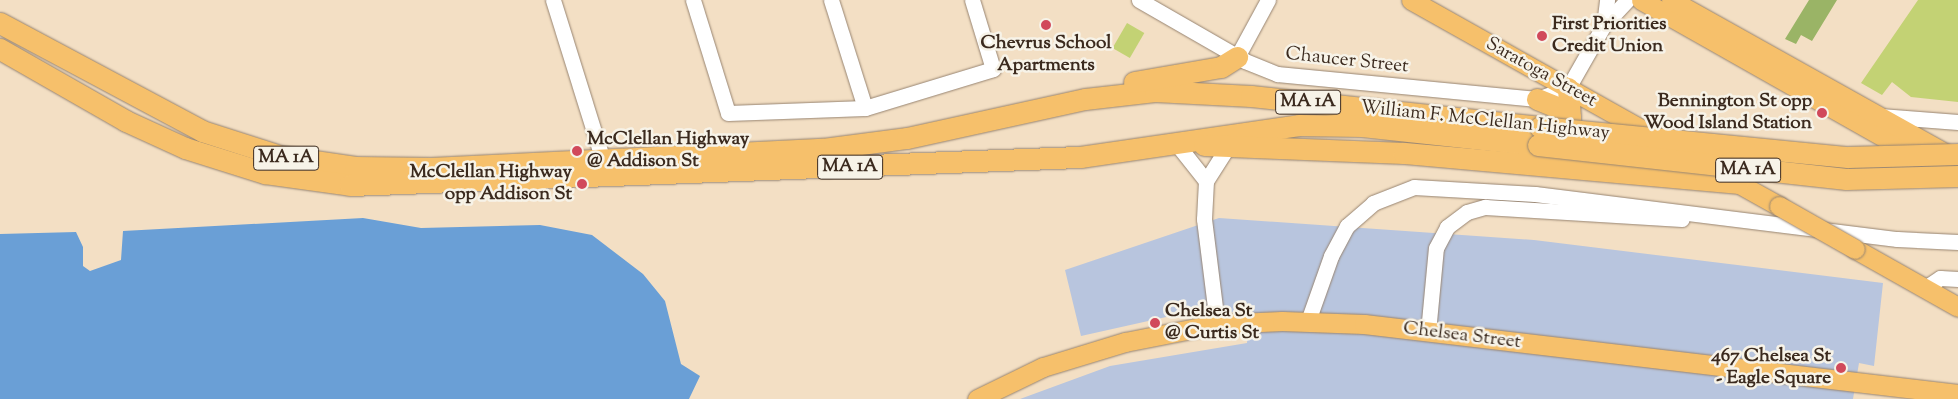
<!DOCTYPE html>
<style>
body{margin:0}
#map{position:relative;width:1958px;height:399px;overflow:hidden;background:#f3dfc4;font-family:"Sorts Mill Goudy",serif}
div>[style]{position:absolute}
.industrial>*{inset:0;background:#b8c5de}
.green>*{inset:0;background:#c3d274;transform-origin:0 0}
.forest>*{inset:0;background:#9ab466}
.water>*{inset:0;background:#6a9fd6}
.roads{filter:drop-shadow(0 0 1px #978471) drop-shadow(0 0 1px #978471)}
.minor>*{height:15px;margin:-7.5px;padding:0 7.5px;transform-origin:7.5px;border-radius:7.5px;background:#fff}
.major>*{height:19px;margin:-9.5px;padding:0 9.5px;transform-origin:9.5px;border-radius:9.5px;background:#f6c06b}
.highway>*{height:21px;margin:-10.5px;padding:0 10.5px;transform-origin:10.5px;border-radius:10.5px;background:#f6c06b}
.bridges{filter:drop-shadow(0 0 1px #978471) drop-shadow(0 0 1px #978471)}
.major-bridge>*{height:19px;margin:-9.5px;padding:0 9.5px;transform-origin:9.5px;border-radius:9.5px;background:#f6c06b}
.highway-bridge>*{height:21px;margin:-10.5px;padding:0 10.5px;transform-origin:10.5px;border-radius:10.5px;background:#f6c06b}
.dots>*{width:14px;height:14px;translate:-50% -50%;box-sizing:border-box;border:2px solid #f7f3e8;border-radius:50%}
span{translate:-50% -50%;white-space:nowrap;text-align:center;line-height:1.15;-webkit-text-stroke:5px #f7f3e8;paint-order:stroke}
.shield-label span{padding:1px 4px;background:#f7f3e8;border:1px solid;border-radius:4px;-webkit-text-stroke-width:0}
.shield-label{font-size:18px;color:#3b2a1e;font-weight:700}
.poi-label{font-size:19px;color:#3b2a1e;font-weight:700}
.left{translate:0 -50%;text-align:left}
.right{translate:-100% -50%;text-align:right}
.street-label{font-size:19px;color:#3b2a1e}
</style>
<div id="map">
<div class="industrial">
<i style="clip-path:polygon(1219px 218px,1534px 240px,1883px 283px,1874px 366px,1859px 363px,1853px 399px,1020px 399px,1110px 366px,1247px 343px,1249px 314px,1202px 309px,1081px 336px,1065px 270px)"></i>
</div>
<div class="green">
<i style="clip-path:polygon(1918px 0,1958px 0,1958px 102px,1911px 97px,1892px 82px,1882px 95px,1861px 83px)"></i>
<i style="left:1127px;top:23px;width:20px;height:29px;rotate:30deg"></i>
</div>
<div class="forest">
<i style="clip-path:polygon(1809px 0,1837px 0,1812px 41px,1801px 35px,1796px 44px,1785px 39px)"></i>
</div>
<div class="water">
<i style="clip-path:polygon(363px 218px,421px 228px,540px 225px,592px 235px,643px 274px,665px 301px,681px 364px,700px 376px,689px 399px,0 399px,0 234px,76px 232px,83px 247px,83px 266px,90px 271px,121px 260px,123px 231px)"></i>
</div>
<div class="roads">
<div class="minor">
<i style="left:553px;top:0;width:169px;rotate:72.7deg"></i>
<i style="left:693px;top:0;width:118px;rotate:72.8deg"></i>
<i style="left:728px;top:113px;width:137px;rotate:-2.1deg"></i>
<i style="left:865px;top:108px;width:134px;rotate:-16.9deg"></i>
<i style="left:993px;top:69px;width:72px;rotate:-106.9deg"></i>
<i style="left:831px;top:0;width:113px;rotate:72.5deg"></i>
<i style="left:1139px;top:0;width:122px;rotate:29.9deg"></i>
<i style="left:1245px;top:61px;width:35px;rotate:22deg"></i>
<i style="left:1277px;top:74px;width:261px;rotate:5.5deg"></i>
<i style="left:1537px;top:99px;width:33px;rotate:-20deg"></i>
<i style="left:1568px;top:88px;width:73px;rotate:-60.3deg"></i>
<i style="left:1604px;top:25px;width:34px;rotate:-47deg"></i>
<i style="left:1604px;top:25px;width:25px;rotate:-83deg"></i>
<i style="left:1237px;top:57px;width:65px;rotate:-61.5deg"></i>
<i style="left:1880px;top:116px;width:78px;rotate:4.4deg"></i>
<i style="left:1176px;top:143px;width:48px;rotate:51.7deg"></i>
<i style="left:1206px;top:181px;width:38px;rotate:93deg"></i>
<i style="left:1204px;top:219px;width:106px;rotate:82.9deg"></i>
<i style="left:1206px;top:181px;width:49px;rotate:-57.6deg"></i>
<i style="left:1925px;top:288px;width:18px;rotate:-34deg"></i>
<i style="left:1940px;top:278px;width:18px;rotate:3deg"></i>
<i style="left:1308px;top:321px;width:69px;rotate:-70.5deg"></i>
<i style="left:1331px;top:256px;width:34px;rotate:-62deg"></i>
<i style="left:1347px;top:226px;width:35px;rotate:-41deg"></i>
<i style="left:1373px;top:203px;width:44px;rotate:-21.3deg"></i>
<i style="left:1414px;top:187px;width:121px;rotate:3.3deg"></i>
<i style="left:1535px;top:194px;width:365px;rotate:7.1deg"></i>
<i style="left:1897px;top:239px;width:61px;rotate:2.8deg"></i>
<i style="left:1428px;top:332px;width:84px;rotate:-84.6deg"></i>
<i style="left:1436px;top:248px;width:24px;rotate:-62deg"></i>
<i style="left:1447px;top:227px;width:25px;rotate:-37deg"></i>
<i style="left:1467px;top:212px;width:19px;rotate:-16deg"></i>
<i style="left:1485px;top:207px;width:197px;rotate:3.5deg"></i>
</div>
<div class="major">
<i style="left:1411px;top:0;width:282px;rotate:29.3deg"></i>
<i style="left:1641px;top:0;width:318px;rotate:29.5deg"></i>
<i style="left:1671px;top:0;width:320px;rotate:29.2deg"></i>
<i style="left:1725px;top:176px;width:62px;rotate:29.1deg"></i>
<i style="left:1855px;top:249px;width:118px;rotate:29.4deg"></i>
<i style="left:977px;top:399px;width:73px;rotate:-25.9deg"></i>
<i style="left:1043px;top:367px;width:86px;rotate:-17deg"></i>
<i style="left:1125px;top:342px;width:94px;rotate:-11.1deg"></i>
<i style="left:1217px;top:324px;width:65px;rotate:-2.6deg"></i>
<i style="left:1282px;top:321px;width:82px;rotate:2.1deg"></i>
<i style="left:1364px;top:324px;width:598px;rotate:6.72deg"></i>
</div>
<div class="highway">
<i style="left:0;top:23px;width:229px;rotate:28.1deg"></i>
<i style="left:202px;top:131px;width:82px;rotate:17.8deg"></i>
<i style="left:280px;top:156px;width:76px;rotate:8.3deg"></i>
<i style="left:355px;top:167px;width:76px;rotate:0.8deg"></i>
<i style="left:431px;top:168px;width:392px;rotate:-2.8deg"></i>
<i style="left:823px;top:149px;width:85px;rotate:-7.5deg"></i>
<i style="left:907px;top:138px;width:182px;rotate:-12.4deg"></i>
<i style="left:1085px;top:99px;width:70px;rotate:-6.5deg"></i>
<i style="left:1155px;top:91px;width:96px;rotate:3deg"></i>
<i style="left:1251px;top:96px;width:291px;rotate:6.1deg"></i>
<i style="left:0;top:49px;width:145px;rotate:29.7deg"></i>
<i style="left:126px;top:121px;width:65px;rotate:24.6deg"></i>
<i style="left:185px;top:148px;width:84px;rotate:17.4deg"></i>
<i style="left:265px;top:173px;width:86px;rotate:8deg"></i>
<i style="left:350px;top:185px;width:731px;rotate:-2.2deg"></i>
<i style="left:1080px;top:157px;width:221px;rotate:-8.3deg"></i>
<i style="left:1299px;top:125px;width:63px;rotate:0.9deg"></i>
<i style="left:1362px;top:126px;width:177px;rotate:6.2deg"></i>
<i style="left:1134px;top:82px;width:88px;rotate:-9.8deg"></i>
<i style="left:1221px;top:67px;width:19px;rotate:-32deg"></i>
<i style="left:1537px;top:99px;width:22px;rotate:22deg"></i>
<i style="left:1557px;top:107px;width:26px;rotate:65deg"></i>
<i style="left:1204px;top:145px;width:200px;rotate:2.3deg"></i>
<i style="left:1404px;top:153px;width:335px;rotate:5.1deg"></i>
<i style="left:1566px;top:147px;width:30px;rotate:-82deg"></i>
<i style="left:1570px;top:117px;width:29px;rotate:-94deg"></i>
</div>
</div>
<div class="bridges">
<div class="major-bridge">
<i style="left:1779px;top:206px;width:87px;rotate:29.5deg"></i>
</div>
<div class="highway-bridge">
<i style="left:1540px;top:127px;width:309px;rotate:5.6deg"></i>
<i style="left:1848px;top:157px;width:110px;rotate:-1.6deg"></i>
<i style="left:1538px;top:145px;width:310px;rotate:6.3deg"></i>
<i style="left:1846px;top:179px;width:112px;rotate:-1.5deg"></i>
</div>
</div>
<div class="dots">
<i style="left:1046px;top:25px;background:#d1495b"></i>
<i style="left:1542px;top:36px;background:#d1495b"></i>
<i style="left:1822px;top:113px;background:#d1495b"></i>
<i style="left:577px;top:151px;background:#d1495b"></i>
<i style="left:582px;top:184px;background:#d1495b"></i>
<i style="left:1155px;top:323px;background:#d1495b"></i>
<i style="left:1841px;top:368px;background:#d1495b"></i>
</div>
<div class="shield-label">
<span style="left:1308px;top:102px">MA 1A</span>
<span style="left:286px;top:158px">MA 1A</span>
<span style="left:850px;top:167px">MA 1A</span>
<span style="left:1748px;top:170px">MA 1A</span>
</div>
<div class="poi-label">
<span class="left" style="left:1552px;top:36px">First Priorities<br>Credit Union</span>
<span style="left:1046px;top:55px">Chevrus School<br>Apartments</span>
<span class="right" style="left:1812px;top:113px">Bennington St opp<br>Wood Island Station</span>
<span class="left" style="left:587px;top:151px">McClellan Highway<br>@ Addison St</span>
<span class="right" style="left:572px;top:184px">McClellan Highway<br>opp Addison St</span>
<span class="left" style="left:1165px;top:323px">Chelsea St<br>@ Curtis St</span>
<span class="right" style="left:1831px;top:368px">467 Chelsea St<br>- Eagle Square</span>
</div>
<div class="street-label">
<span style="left:1347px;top:61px;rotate:6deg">Chaucer Street</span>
<span style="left:1541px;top:73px;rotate:29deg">Saratoga Street</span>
<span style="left:1485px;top:121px;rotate:6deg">William F. McClellan Highway</span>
<span style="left:1462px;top:336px;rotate:7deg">Chelsea Street</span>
</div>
</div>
